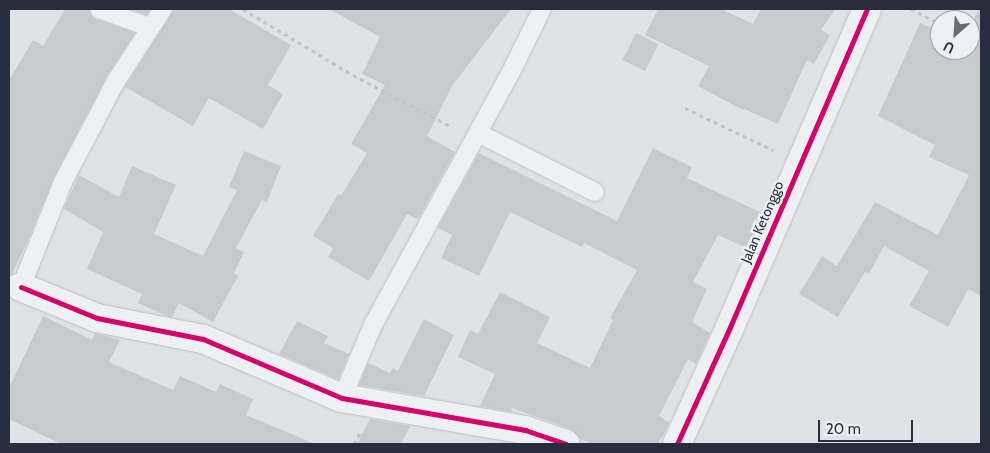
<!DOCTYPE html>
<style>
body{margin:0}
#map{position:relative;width:990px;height:453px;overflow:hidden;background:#e0e2e5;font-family:Cabin,sans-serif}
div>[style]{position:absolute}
.building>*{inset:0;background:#c8cacd;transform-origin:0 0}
.path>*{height:3px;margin-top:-1.5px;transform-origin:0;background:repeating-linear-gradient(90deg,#c2c3c8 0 4px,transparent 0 8px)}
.roads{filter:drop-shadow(0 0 1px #bec0c3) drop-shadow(0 0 1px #bec0c3)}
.lane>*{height:18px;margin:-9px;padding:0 9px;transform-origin:9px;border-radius:9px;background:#eff0f2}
.street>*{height:28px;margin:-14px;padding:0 14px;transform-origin:14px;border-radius:14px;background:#eff0f2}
.cycleway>*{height:5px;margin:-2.5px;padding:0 2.5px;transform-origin:2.5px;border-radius:2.5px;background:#d6006c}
span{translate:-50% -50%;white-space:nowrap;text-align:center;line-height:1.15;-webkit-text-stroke:5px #edf0f5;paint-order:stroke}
.street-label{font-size:14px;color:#282e3d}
.frame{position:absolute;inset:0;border:10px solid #282e3d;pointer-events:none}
.north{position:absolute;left:930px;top:10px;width:50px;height:50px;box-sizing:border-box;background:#edf0f5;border:1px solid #9ea2ab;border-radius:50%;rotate:206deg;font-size:14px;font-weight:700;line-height:20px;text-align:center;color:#282e3d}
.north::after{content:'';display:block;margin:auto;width:18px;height:22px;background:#686d78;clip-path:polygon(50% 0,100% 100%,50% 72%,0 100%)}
.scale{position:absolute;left:818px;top:420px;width:95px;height:22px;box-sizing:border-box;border:2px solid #282e3d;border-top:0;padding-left:6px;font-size:15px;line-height:18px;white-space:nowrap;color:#282e3d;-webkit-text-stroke:4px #edf0f5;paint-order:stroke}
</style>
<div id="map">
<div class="building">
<i style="clip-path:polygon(65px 9px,89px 9px,91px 15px,95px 19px,135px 33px,107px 76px,54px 177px,28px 240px,12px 274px,9px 276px,9px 80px,33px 40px,43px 46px)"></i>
<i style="clip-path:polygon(130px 9px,150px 9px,147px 15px)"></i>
<i style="clip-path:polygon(174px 9px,229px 9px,291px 45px,268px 85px,283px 94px,263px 129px,209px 98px,193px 126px,125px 87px)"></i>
<i style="clip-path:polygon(329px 9px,511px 9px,452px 86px,427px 136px,455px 152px,418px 219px,407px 214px,369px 281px,328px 257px,333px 248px,313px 236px,338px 194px,341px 196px,367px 153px,351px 144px,385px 85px,362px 74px,380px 37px)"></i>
<i style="clip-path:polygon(658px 9px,721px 9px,753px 24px,761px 9px,835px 9px,821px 30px,830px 35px,814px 64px,807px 60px,778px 124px,744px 109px,743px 110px,698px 86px,709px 66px,645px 35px)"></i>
<i style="clip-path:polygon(979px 9px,981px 9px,981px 296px,968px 289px,948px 327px,909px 306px,929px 271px,884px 246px,869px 274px,865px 272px,838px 317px,799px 294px,822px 256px,837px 266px,875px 202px,938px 235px,969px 175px,929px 157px,935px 145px,878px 116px,920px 23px,940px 31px,940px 50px,970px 50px,970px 27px)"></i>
<i style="left:636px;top:33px;width:25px;height:30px;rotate:27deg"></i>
<i style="clip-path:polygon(653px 148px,692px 167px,687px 178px,762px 213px,747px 248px,718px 235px,693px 282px,707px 289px,692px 322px,710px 333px,696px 364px,688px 359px,659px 416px,670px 423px,658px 444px,592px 444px,580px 439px,571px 429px,512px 408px,511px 412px,480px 406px,495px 374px,458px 357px,470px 330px,478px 334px,500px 292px,550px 317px,537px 343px,590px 368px,613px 320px,610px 318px,637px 270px,584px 243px,582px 247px,510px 212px,479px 276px,441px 258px,452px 235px,438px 228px,479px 153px,617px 221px)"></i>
<i style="clip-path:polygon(244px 151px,281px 166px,267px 202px,262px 200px,236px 248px,244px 252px,234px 273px,238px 276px,213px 322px,179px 303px,172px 317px,167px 316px,138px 303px,142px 294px,87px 269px,103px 232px,64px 209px,79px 175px,119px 197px,132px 166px,176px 185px,154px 234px,203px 256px,237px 190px,229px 187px)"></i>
<i style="clip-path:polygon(43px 316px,92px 340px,95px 333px,120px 340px,109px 362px,173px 390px,180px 376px,216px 392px,220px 384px,253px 399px,246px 415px,315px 444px,61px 444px,9px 419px,9px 388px)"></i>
<i style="clip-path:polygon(424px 319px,454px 335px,424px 396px,359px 385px,368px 363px,390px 373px,393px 368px,398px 371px)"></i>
<i style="clip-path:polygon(297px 321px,328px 336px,324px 343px,349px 354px,338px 379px,279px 354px)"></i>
<i style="clip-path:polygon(370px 419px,410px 426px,401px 444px,357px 444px)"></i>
</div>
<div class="path">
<i style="left:243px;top:9px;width:128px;rotate:31deg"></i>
<i style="left:353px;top:75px;width:112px;rotate:27.7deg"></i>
<i style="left:911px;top:9px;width:33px;rotate:27deg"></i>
<i style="left:970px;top:40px;width:13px;rotate:29deg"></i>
<i style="left:685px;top:108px;width:98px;rotate:25.5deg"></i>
<i style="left:354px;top:444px;width:15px;rotate:-62deg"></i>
</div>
<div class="roads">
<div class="lane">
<i style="left:99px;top:9px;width:53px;rotate:19.8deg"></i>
<i style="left:478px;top:133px;width:131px;rotate:26.8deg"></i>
<i style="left:13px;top:285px;width:8px;rotate:14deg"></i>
<i style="left:21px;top:287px;width:113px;rotate:-68.2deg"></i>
<i style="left:63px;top:182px;width:114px;rotate:-62.3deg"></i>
<i style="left:116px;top:81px;width:86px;rotate:-56.9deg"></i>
<i style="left:342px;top:398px;width:79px;rotate:-67deg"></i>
<i style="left:373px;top:325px;width:288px;rotate:-61.4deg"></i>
<i style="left:511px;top:72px;width:70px;rotate:-63.8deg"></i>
</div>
<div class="street">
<i style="left:21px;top:287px;width:82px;rotate:22.2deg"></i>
<i style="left:97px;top:318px;width:108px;rotate:11.2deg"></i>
<i style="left:203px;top:339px;width:151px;rotate:23deg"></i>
<i style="left:342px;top:398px;width:186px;rotate:9.9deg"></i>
<i style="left:525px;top:430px;width:43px;rotate:18.9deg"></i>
<i style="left:677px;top:444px;width:128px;rotate:-65.6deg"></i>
<i style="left:730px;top:327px;width:346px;rotate:-66.7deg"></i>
</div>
</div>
<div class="cycleway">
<i style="left:21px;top:287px;width:82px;rotate:22.2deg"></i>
<i style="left:97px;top:318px;width:108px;rotate:11.2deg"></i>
<i style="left:203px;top:339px;width:151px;rotate:23deg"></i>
<i style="left:342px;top:398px;width:186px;rotate:9.9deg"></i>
<i style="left:525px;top:430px;width:43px;rotate:18.9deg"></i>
<i style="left:677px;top:444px;width:128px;rotate:-65.6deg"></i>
<i style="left:730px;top:327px;width:346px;rotate:-66.7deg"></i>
</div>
<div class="street-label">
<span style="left:762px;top:222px;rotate:-67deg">Jalan Ketonggo</span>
</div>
<div class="frame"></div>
<div class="north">U</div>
<div class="scale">20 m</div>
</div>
